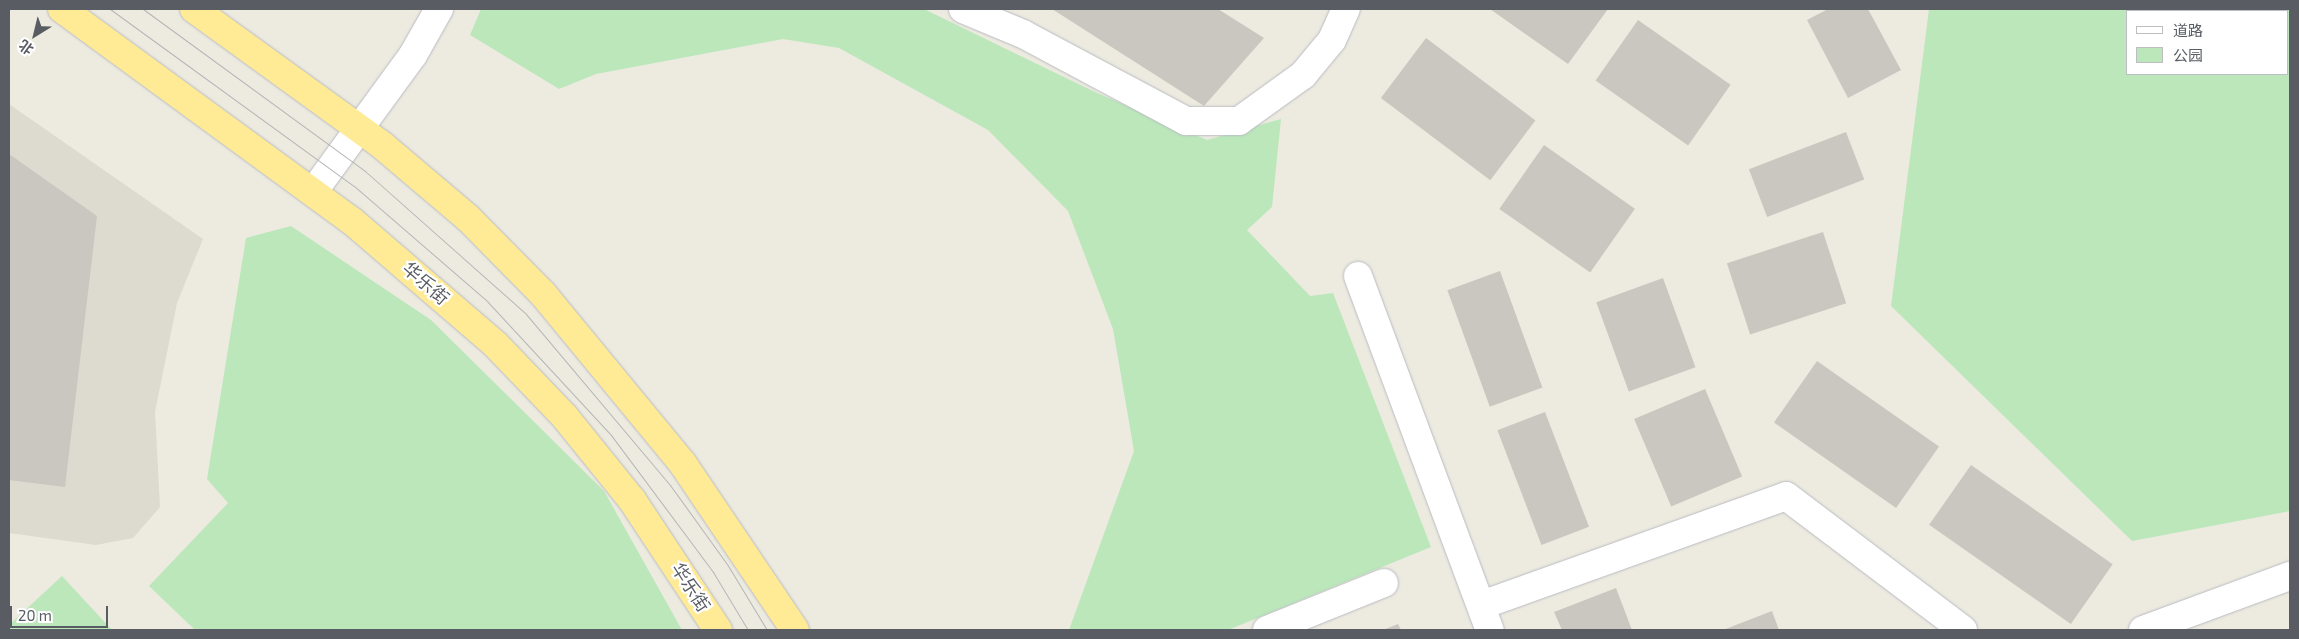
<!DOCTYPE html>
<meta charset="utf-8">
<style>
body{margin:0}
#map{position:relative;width:2299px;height:639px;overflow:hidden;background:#edebe0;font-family:"Exo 2","Noto Sans SC",sans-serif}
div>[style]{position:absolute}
.education>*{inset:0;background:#dddacf}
.green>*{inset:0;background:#bbe7bb}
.building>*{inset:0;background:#cac7c0;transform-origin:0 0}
.roads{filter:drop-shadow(0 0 1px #b9bbc1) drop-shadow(0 0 1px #b9bbc1)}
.minor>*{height:28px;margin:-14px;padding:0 14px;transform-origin:14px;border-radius:14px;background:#fff}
.trunk>*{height:28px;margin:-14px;padding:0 14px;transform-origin:14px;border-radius:14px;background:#ffea95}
.tram>*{height:1px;margin:-0.5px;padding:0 0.5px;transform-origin:0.5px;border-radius:0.5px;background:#b4b5b6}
span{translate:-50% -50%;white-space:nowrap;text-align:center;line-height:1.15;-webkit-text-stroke:4.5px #fff;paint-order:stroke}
.street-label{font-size:18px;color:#595d63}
.frame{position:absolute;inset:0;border:10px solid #595d63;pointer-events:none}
.legend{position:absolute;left:2126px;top:10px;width:162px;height:65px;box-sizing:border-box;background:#fff;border:1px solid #bdbec1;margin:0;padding:6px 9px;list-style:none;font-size:15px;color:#595d63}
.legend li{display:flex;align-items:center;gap:10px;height:25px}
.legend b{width:25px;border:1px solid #bdbec1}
.north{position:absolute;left:10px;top:10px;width:50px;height:50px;-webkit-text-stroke:4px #fff;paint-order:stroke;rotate:216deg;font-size:14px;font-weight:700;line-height:20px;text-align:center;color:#595d63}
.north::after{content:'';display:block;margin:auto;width:18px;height:22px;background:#595d63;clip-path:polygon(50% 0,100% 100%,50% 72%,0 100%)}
.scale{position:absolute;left:10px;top:606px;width:98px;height:22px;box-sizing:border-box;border:2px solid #595d63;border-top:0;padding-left:6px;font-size:15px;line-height:18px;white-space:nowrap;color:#595d63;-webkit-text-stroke:4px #fff;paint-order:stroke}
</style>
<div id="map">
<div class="education">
<i style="clip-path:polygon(9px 104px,203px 239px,177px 303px,155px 412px,160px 507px,133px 538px,96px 545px,9px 533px)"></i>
</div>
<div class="green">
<i style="clip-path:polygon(481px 9px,924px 9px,1097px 93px,1207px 140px,1281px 119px,1272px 207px,1247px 230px,1310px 296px,1333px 293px,1431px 547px,1228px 630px,1069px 630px,1134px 451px,1113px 329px,1068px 211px,988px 130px,839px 48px,783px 39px,596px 74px,559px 89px,470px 35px)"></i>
<i style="clip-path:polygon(evenodd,1929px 9px,2290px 9px,2290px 511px,2132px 541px,1891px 306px,1929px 9px,2128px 11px,2288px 11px,2288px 74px,2128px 74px,2128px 11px)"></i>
<i style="clip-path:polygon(291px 226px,431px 320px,604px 491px,682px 630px,195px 630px,149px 586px,228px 503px,207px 479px,246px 238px)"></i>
<i style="clip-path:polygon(62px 576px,112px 630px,9px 630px,9px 625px)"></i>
</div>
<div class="building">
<i style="clip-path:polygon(1052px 9px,1218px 9px,1264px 38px,1204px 106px)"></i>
<i style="clip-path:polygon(1490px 9px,1608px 9px,1568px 64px)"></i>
<i style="clip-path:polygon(1828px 9px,1868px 9px,1901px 70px,1848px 98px,1807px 20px)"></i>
<i style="left:1638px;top:20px;width:113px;height:74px;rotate:35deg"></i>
<i style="left:1426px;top:38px;width:137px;height:75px;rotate:37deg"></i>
<i style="left:1846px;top:132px;width:51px;height:104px;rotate:69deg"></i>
<i style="left:1544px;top:145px;width:111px;height:78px;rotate:35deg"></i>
<i style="clip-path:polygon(9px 154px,97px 216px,65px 487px,9px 480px)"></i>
<i style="left:1823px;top:232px;width:75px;height:101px;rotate:72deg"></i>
<i style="left:1500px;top:271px;width:124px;height:56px;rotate:70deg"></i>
<i style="left:1663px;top:278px;width:95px;height:71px;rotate:70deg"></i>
<i style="left:1817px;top:361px;width:149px;height:75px;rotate:35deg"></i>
<i style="left:1705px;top:389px;width:95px;height:77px;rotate:67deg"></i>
<i style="left:1545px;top:412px;width:123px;height:51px;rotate:69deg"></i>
<i style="left:1971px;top:465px;width:173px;height:73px;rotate:35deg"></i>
<i style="clip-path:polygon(1616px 588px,1632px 630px,1562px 630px,1554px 612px)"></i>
<i style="clip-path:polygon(1772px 611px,1779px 630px,1723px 630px)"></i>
<i style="clip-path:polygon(1398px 624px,1401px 630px,1383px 630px)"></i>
</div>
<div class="roads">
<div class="minor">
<i style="left:963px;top:9px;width:65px;rotate:22.6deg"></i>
<i style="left:1023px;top:34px;width:185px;rotate:28.1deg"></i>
<i style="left:1186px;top:121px;width:53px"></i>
<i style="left:1239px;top:121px;width:79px;rotate:-35.7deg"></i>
<i style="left:1303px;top:75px;width:45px;rotate:-50.4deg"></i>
<i style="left:1332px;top:40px;width:34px;rotate:-66deg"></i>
<i style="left:313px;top:192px;width:170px;rotate:-53.9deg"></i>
<i style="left:413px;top:55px;width:53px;rotate:-60.5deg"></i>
<i style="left:1358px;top:276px;width:378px;rotate:69.6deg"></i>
<i style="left:1482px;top:605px;width:323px;rotate:-19.7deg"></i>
<i style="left:1786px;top:496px;width:222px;rotate:37.1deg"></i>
<i style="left:1267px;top:630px;width:126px;rotate:-21.9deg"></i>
<i style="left:2143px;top:630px;width:157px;rotate:-20.2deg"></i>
</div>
<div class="trunk">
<i style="left:62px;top:9px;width:359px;rotate:36.2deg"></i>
<i style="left:352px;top:221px;width:190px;rotate:40.7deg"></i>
<i style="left:496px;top:345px;width:100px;rotate:46.2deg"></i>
<i style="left:565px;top:417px;width:107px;rotate:51.1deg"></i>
<i style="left:632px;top:500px;width:156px;rotate:56.5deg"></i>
<i style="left:194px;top:9px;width:233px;rotate:35.9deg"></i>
<i style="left:383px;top:146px;width:111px;rotate:40.3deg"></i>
<i style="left:468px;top:218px;width:107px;rotate:45.4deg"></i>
<i style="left:543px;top:294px;width:220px;rotate:50.5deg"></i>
<i style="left:683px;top:464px;width:200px;rotate:56deg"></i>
</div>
</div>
<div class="tram">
<i style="left:110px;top:9px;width:301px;rotate:36deg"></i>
<i style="left:354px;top:186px;width:174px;rotate:40.8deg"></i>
<i style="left:486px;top:300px;width:184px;rotate:47.2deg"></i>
<i style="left:611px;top:435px;width:171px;rotate:53.3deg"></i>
<i style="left:713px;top:572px;width:68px;rotate:58.9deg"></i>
<i style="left:143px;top:9px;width:275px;rotate:36.1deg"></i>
<i style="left:365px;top:171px;width:215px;rotate:41.6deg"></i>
<i style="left:526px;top:314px;width:224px;rotate:49.9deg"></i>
<i style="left:670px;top:485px;width:97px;rotate:54.2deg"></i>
<i style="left:727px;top:564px;width:77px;rotate:58.8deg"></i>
</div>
<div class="street-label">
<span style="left:426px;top:283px;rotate:41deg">华乐街</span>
<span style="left:691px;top:587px;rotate:57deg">华乐街</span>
</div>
<div class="frame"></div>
<ul class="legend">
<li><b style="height:6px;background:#fff"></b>道路</li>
<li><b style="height:14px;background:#bbe7bb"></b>公园</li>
</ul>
<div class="north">北</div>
<div class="scale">20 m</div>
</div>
